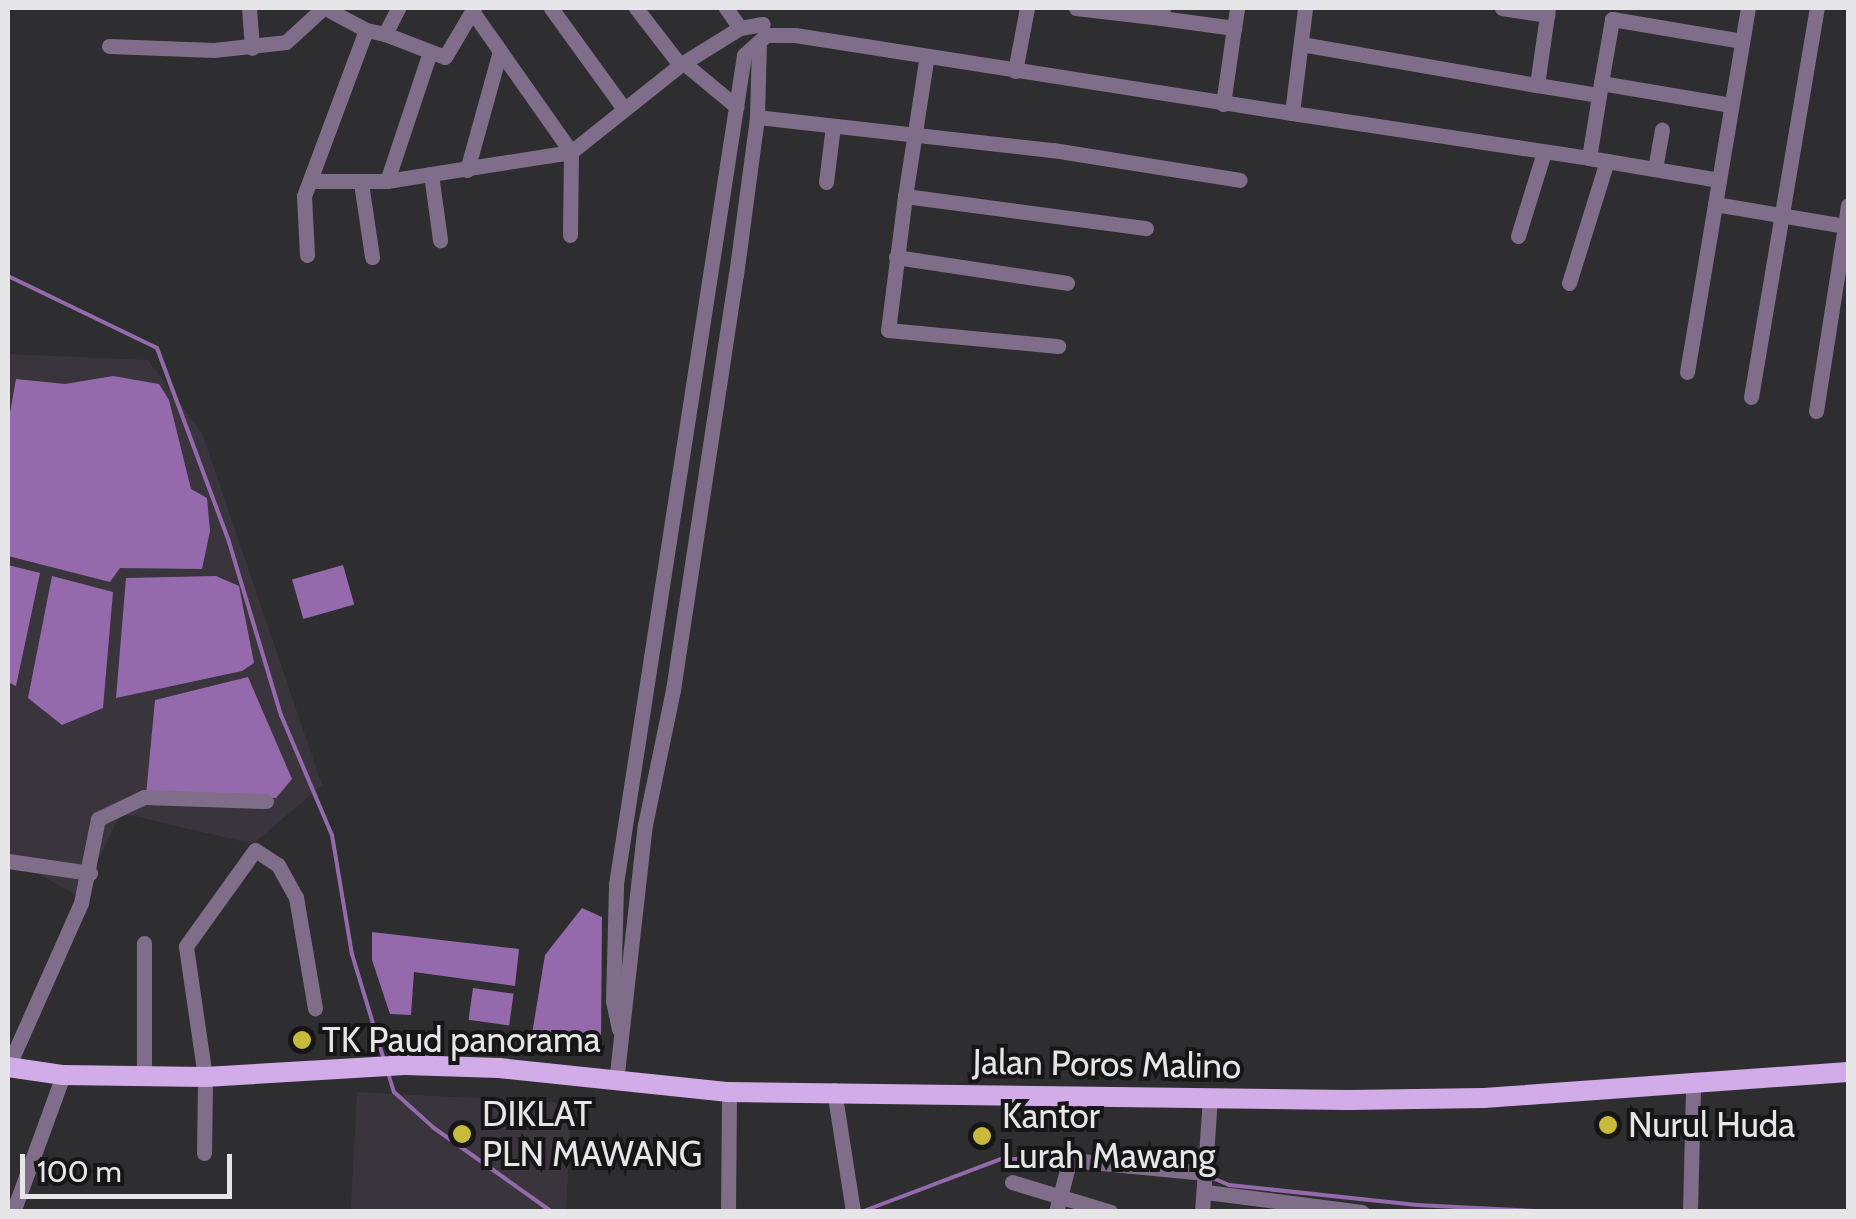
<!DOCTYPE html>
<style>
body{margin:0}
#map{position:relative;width:1856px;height:1219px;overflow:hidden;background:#2e2d2f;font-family:Cabin,sans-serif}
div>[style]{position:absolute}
.built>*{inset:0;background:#3a353c;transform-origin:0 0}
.water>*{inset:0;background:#956aad;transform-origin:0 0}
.stream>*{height:4px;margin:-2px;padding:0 2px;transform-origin:2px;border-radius:2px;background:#956aad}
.minor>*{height:15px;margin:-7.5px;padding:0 7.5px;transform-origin:7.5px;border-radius:7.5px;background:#806d8a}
.major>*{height:20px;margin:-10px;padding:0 10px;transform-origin:10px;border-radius:10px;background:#d2ace8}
.dots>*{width:28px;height:28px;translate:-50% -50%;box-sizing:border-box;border:5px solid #161617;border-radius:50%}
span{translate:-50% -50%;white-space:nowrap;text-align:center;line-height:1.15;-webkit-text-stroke:8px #161617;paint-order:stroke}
.poi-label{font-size:35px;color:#e6e5e7}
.left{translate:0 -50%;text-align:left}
.street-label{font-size:35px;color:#e6e5e7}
.frame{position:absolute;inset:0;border:10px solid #e6e5e7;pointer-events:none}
.scale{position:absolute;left:20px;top:1154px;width:212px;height:45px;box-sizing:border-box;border:5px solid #e6e5e7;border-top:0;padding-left:12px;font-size:30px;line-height:35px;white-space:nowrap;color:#e6e5e7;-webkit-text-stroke:8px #161617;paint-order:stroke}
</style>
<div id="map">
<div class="built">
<i style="clip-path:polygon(8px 354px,148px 360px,202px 433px,322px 785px,253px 844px,121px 813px,80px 897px,8px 857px)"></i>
<i style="left:357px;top:1092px;width:215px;height:119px;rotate:3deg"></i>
</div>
<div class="water">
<i style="clip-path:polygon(113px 376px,159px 384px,169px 400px,191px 489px,207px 498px,210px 531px,202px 569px,120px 568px,110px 582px,8px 556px,8px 424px,16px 379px,65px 384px)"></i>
<i style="clip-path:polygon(8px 565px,40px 573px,16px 686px,8px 682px)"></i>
<i style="left:343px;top:565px;width:41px;height:53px;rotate:74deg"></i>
<i style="clip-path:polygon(52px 576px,113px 592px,103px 708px,62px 725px,28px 698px)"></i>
<i style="clip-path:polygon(216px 576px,239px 586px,254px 663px,242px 671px,116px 698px,126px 578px)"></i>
<i style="clip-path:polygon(248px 677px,292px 779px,276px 798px,146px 795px,155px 700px)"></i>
<i style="clip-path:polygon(582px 908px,602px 917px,601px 1043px,532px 1034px,545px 955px)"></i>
<i style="clip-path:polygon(372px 932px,519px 949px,515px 986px,414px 972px,411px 1015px,390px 1014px,372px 960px)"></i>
<i style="left:473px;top:988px;width:41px;height:32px;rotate:8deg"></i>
</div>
<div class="stream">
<i style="left:8px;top:276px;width:165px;rotate:25.8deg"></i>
<i style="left:157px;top:348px;width:207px;rotate:69.6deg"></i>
<i style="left:229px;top:542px;width:181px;rotate:73.3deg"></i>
<i style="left:281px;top:715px;width:130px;rotate:67deg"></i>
<i style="left:332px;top:835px;width:121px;rotate:80.5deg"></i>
<i style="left:352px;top:954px;width:108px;rotate:73.2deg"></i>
<i style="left:389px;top:1076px;width:17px;rotate:73deg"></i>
<i style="left:394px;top:1092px;width:54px;rotate:42deg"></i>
<i style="left:434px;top:1128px;width:145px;rotate:35.4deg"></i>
<i style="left:1208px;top:1176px;width:23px;rotate:23deg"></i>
<i style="left:1229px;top:1185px;width:189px;rotate:6.1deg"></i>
<i style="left:1417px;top:1205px;width:139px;rotate:2.9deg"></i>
<i style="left:861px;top:1212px;width:150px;rotate:-20.7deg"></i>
<i style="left:1001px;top:1159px;width:65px"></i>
</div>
<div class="minor">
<i style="left:249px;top:8px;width:40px;rotate:85.7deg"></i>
<i style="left:325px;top:8px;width:47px;rotate:28.2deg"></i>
<i style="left:551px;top:8px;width:125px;rotate:54.1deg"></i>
<i style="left:636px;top:8px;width:72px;rotate:52.3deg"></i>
<i style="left:680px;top:65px;width:70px;rotate:-31.7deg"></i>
<i style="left:726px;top:8px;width:24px;rotate:55deg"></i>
<i style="left:740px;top:28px;width:23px;rotate:-10deg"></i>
<i style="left:1076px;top:8px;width:86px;rotate:6.7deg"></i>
<i style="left:1161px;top:18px;width:10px;rotate:-79deg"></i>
<i style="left:1502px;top:8px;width:46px;rotate:8.8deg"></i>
<i style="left:1547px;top:15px;width:6px;rotate:-81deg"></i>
<i style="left:472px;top:11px;width:172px;rotate:54.9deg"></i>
<i style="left:571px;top:152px;width:83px;rotate:90.7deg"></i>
<i style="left:1161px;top:18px;width:74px;rotate:7.8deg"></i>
<i style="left:1234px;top:28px;width:20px;rotate:-81deg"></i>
<i style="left:385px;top:34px;width:64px;rotate:21deg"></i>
<i style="left:445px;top:57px;width:57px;rotate:-59.4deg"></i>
<i style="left:1301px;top:44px;width:240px;rotate:9.9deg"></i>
<i style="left:1537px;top:85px;width:71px;rotate:-81.9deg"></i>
<i style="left:109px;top:46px;width:105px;rotate:2.2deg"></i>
<i style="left:214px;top:50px;width:72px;rotate:-6.3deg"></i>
<i style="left:286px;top:42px;width:50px;rotate:-42.6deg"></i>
<i style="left:926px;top:61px;width:137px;rotate:98.8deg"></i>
<i style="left:905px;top:196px;width:243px;rotate:7.6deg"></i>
<i style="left:685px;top:64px;width:67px;rotate:39.6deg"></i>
<i style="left:1015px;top:71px;width:64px;rotate:-79.2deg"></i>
<i style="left:1601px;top:83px;width:76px;rotate:99.1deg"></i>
<i style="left:1589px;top:158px;width:132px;rotate:9.6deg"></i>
<i style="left:1537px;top:85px;width:63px;rotate:9.2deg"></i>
<i style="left:1223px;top:104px;width:77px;rotate:-81.8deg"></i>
<i style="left:1731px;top:105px;width:132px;rotate:-170.4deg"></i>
<i style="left:1601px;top:83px;width:65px;rotate:-80.2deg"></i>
<i style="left:1612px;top:19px;width:132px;rotate:9.6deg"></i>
<i style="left:1292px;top:113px;width:300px;rotate:8.6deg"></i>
<i style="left:757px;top:117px;width:298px;rotate:6.4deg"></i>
<i style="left:1053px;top:150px;width:189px;rotate:9.1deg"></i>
<i style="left:1655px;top:169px;width:40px;rotate:-80deg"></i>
<i style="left:467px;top:170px;width:119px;rotate:-74.5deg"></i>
<i style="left:431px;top:174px;width:142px;rotate:-8.9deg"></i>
<i style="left:571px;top:152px;width:139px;rotate:-38.6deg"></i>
<i style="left:314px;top:181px;width:73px"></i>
<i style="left:387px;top:181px;width:133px;rotate:-71.6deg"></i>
<i style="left:387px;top:181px;width:45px;rotate:-9deg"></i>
<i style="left:431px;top:174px;width:67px;rotate:82.2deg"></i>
<i style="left:826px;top:182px;width:56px;rotate:-82.9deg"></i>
<i style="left:361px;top:183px;width:75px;rotate:81.5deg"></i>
<i style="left:905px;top:196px;width:135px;rotate:97.2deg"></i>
<i style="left:888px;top:330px;width:171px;rotate:5.4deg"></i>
<i style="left:1715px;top:204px;width:132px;rotate:9.6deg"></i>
<i style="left:1845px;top:226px;width:21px;rotate:-82deg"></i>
<i style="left:1518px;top:236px;width:88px;rotate:-72.8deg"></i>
<i style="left:307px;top:255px;width:59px;rotate:-92.9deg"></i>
<i style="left:304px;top:196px;width:177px;rotate:-69.5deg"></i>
<i style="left:366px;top:30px;width:19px;rotate:12deg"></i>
<i style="left:385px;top:34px;width:29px;rotate:-63deg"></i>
<i style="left:896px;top:257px;width:173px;rotate:8.6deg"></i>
<i style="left:1569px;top:283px;width:128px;rotate:-72.7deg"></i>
<i style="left:1687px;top:372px;width:369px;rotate:-80.5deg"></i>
<i style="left:1751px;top:397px;width:395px;rotate:-80.4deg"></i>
<i style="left:1816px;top:411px;width:187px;rotate:-81.1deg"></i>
<i style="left:8px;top:861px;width:83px;rotate:8.3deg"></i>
<i style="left:619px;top:1029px;width:29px;rotate:-102deg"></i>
<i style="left:613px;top:1001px;width:117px;rotate:-88.5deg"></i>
<i style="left:616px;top:884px;width:839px;rotate:-81.22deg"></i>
<i style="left:744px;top:55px;width:30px;rotate:-42deg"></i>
<i style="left:766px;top:35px;width:29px"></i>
<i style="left:795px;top:35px;width:503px;rotate:8.92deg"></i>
<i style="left:1292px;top:113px;width:106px;rotate:-82.9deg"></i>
<i style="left:8px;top:1067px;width:180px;rotate:-66deg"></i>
<i style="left:81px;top:903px;width:86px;rotate:-78.6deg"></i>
<i style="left:98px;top:819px;width:51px;rotate:-25.6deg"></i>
<i style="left:144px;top:797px;width:122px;rotate:1.9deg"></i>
<i style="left:144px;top:1077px;width:134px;rotate:-90deg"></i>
<i style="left:616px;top:1082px;width:259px;rotate:-83.6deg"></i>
<i style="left:645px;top:825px;width:138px;rotate:-78.3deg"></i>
<i style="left:673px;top:690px;width:420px;rotate:-81.4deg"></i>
<i style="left:736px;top:275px;width:159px;rotate:-82.4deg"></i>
<i style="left:757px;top:117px;width:74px;rotate:-88.5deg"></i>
<i style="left:834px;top:1090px;width:123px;rotate:81.1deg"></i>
<i style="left:204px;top:1153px;width:76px;rotate:-89.2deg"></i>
<i style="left:205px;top:1077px;width:132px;rotate:-98.3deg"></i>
<i style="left:186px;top:946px;width:118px;rotate:-54.3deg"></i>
<i style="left:255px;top:850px;width:27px;rotate:33deg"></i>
<i style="left:278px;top:865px;width:37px;rotate:61deg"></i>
<i style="left:296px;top:897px;width:113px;rotate:80.3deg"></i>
<i style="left:1070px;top:1160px;width:136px;rotate:5.5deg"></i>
<i style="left:1012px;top:1182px;width:103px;rotate:16.9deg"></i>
<i style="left:1206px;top:1192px;width:157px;rotate:7.3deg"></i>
<i style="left:13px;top:1212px;width:146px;rotate:-69.9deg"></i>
<i style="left:728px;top:1212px;width:120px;rotate:-89.5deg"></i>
<i style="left:1056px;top:1212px;width:43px;rotate:-75.3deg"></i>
<i style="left:1202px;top:1212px;width:113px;rotate:-86deg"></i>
<i style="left:1690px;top:1212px;width:126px;rotate:-88.6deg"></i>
</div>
<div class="major">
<i style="left:8px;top:1067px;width:56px;rotate:8.3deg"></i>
<i style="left:63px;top:1075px;width:142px;rotate:0.8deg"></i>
<i style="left:205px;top:1077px;width:200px;rotate:-3.4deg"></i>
<i style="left:405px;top:1065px;width:94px;rotate:1.8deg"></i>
<i style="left:499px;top:1068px;width:231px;rotate:6deg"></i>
<i style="left:729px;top:1092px;width:620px;rotate:0.74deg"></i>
<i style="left:1349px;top:1100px;width:135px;rotate:-0.8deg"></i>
<i style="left:1484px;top:1098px;width:365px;rotate:-4.1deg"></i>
</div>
<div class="dots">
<i style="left:302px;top:1040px;background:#c8bb3b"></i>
<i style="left:1608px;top:1125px;background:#c8bb3b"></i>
<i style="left:462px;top:1134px;background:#c8bb3b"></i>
<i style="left:982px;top:1136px;background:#c8bb3b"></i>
</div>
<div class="poi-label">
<span class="left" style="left:322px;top:1040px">TK Paud panorama</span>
<span class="left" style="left:482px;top:1134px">DIKLAT<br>PLN MAWANG</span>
<span class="left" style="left:1002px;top:1136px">Kantor<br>Lurah Mawang</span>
<span class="left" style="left:1628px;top:1125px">Nurul Huda</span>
</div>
<div class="street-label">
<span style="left:1107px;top:1064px;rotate:1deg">Jalan Poros Malino</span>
</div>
<div class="frame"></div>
<div class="scale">100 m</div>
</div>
